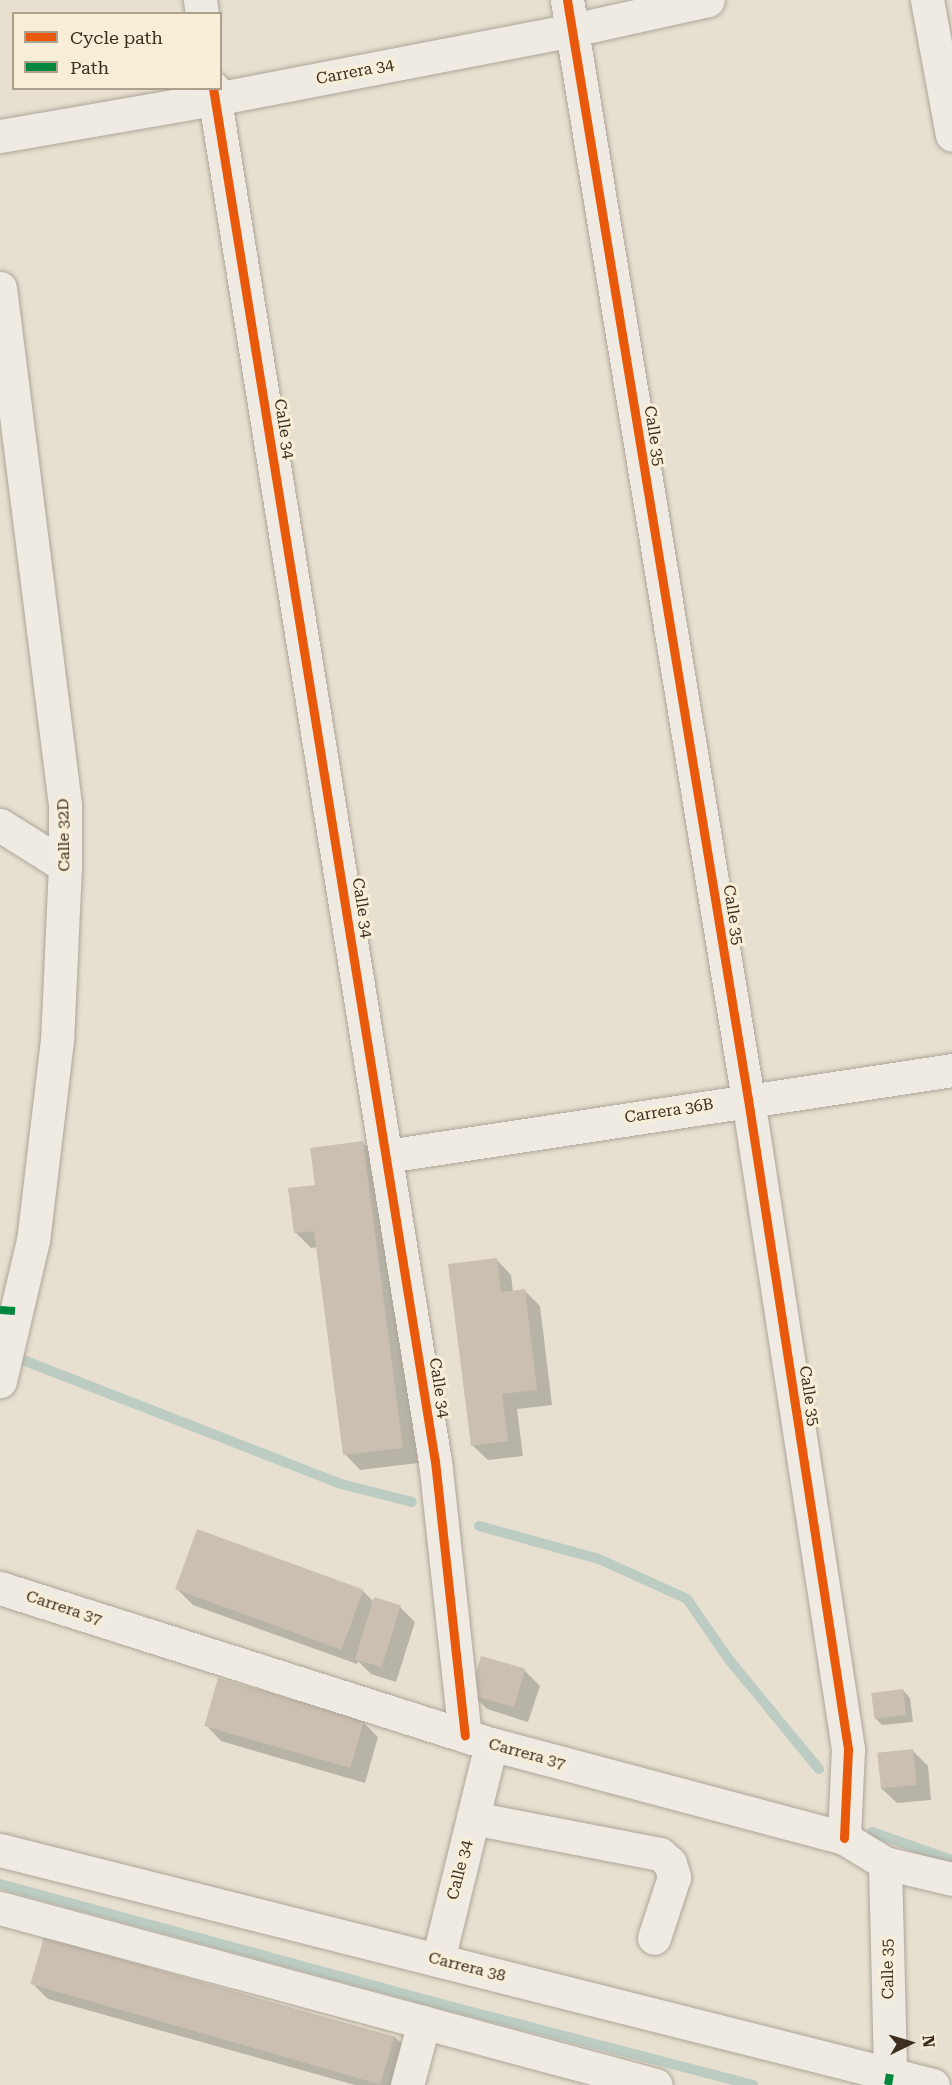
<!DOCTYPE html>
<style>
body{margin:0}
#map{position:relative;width:952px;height:2085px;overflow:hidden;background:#e7e0d1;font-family:"Roboto Serif",serif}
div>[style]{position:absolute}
.shadow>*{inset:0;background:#0003}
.stream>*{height:10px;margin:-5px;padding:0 5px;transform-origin:5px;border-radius:5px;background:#bcccc2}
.building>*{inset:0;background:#cbbfb2;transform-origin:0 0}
.roads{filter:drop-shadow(0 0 2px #ada599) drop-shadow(0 0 2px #ada599)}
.minor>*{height:33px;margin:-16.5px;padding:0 16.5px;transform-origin:16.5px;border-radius:16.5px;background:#efebe3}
.quiet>*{height:8px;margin-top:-4px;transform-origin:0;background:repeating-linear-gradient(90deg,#00873e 0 15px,transparent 0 23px)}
.cycleway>*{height:9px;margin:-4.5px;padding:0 4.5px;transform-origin:4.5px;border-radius:4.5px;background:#e8590c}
span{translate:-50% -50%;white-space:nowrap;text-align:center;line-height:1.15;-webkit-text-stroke:6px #f7eed8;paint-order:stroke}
.street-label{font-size:16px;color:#3d2e20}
.legend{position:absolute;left:12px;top:12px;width:210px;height:78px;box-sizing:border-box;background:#f7eed8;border:2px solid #ada18e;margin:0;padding:8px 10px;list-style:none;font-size:18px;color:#3d2e20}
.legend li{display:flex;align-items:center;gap:12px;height:30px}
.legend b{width:30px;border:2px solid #ada18e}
.north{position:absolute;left:880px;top:2013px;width:60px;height:60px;-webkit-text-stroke:4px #f7eed8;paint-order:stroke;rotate:85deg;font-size:16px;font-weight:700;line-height:24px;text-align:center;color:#3d2e20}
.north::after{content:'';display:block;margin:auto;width:21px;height:27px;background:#3d2e20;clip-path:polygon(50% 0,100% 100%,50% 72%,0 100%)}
</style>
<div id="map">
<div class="shadow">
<i style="clip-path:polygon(363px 1143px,378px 1158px,418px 1463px,360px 1470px,345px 1454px,318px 1247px,311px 1248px,295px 1232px,316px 1186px)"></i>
<i style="clip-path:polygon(496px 1259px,511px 1275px,513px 1292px,525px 1291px,540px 1306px,552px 1405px,517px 1409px,523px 1456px,488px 1460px,472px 1445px)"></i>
<i style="clip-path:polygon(177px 1589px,362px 1590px,374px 1602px,400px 1607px,415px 1622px,396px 1682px,371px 1674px,358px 1661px,357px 1664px,193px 1605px)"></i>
<i style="clip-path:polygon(524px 1670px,540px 1686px,528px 1722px,487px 1709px,472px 1694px)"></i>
<i style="clip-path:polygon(903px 1690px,910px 1698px,913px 1722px,882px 1725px,875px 1718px)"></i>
<i style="clip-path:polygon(363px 1722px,378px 1737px,365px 1783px,221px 1741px,206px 1725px)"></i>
<i style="clip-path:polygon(912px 1750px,928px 1766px,931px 1800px,897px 1803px,881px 1788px)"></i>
<i style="clip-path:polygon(45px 1939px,395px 2037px,410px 2052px,401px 2085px,355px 2085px,48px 1999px,33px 1984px)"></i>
</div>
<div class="stream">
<i style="left:10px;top:1355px;width:355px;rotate:21.3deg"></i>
<i style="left:341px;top:1484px;width:73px;rotate:14.2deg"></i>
<i style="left:479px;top:1526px;width:124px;rotate:15.4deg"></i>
<i style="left:599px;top:1559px;width:97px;rotate:24.4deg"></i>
<i style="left:687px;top:1599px;width:75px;rotate:55.3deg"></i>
<i style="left:730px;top:1661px;width:140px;rotate:50.5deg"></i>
<i style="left:872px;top:1832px;width:85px;rotate:19.3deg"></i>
<i style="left:0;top:1884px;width:450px;rotate:15.2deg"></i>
<i style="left:434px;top:2002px;width:330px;rotate:14.6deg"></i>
</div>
<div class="building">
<i style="clip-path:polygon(363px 1141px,403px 1448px,343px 1455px,314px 1231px,294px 1233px,288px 1188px,315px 1185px,310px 1148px)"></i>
<i style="clip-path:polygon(497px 1258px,501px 1292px,525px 1289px,537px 1390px,502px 1394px,508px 1441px,471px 1446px,448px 1264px)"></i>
<i style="left:197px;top:1529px;width:177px;height:64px;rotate:20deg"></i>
<i style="left:374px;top:1597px;width:28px;height:65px;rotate:17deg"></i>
<i style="left:481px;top:1656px;width:46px;height:40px;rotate:16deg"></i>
<i style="left:218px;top:1678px;width:152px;height:50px;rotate:16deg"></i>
<i style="left:903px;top:1689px;width:26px;height:32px;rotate:83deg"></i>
<i style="left:913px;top:1749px;width:36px;height:36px;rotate:84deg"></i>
<i style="left:44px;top:1937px;width:364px;height:49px;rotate:16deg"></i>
</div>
<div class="roads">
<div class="minor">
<i style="left:200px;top:0;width:14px;rotate:82deg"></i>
<i style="left:567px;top:0;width:1114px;rotate:80.65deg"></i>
<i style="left:748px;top:1099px;width:658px;rotate:81.25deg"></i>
<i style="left:848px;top:1749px;width:89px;rotate:92.6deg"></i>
<i style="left:927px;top:0;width:137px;rotate:79.5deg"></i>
<i style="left:213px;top:88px;width:1391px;rotate:80.82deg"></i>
<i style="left:435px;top:1461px;width:276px;rotate:83.8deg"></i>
<i style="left:0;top:136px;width:218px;rotate:-9.8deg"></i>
<i style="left:215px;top:99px;width:364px;rotate:-10.9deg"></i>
<i style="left:572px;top:30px;width:139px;rotate:-12.4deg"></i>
<i style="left:0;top:288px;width:521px;rotate:82.83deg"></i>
<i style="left:65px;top:805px;width:61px;rotate:90deg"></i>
<i style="left:65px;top:866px;width:174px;rotate:92.6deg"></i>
<i style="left:57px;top:1040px;width:201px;rotate:96.8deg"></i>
<i style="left:33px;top:1240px;width:145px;rotate:103.2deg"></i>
<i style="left:0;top:825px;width:77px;rotate:32.2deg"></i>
<i style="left:387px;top:1156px;width:572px;rotate:-8.65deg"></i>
<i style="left:0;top:1588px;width:515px;rotate:17.63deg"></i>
<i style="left:491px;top:1744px;width:365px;rotate:14.9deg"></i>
<i style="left:844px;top:1838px;width:48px;rotate:31.4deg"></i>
<i style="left:885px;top:1863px;width:69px;rotate:13.4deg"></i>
<i style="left:473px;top:1818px;width:190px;rotate:10.9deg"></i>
<i style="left:660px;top:1854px;width:13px;rotate:42deg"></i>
<i style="left:670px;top:1863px;width:15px;rotate:74deg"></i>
<i style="left:674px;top:1877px;width:64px;rotate:108.2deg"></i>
<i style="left:0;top:1850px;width:962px;rotate:14.14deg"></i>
<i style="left:885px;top:1863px;width:211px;rotate:88.6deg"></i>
<i style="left:0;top:1908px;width:679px;rotate:15.1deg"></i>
<i style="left:438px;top:1960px;width:222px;rotate:-76.2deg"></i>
<i style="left:407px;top:2085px;width:65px;rotate:-74.9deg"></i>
</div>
</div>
<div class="quiet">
<i style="left:0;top:1310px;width:15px;rotate:4deg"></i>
<i style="left:888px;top:2085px;width:11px;rotate:-80deg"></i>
</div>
<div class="cycleway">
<i style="left:567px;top:0;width:1114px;rotate:80.65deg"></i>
<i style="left:748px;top:1099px;width:658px;rotate:81.25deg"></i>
<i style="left:848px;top:1749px;width:89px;rotate:92.6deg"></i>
<i style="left:213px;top:88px;width:1391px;rotate:80.82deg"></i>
<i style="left:435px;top:1461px;width:276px;rotate:83.8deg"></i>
</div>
<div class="street-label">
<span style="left:355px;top:72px;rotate:-11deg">Carrera 34</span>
<span style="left:284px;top:429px;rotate:81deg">Calle 34</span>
<span style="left:654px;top:436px;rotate:81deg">Calle 35</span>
<span style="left:64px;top:835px;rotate:-91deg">Calle 32D</span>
<span style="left:362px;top:908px;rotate:81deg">Calle 34</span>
<span style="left:733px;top:915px;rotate:81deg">Calle 35</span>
<span style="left:669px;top:1111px;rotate:-9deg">Carrera 36B</span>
<span style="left:439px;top:1388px;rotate:81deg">Calle 34</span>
<span style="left:809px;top:1396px;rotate:81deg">Calle 35</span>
<span style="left:64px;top:1608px;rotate:18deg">Carrera 37</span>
<span style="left:527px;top:1754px;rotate:15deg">Carrera 37</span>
<span style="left:460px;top:1870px;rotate:-76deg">Calle 34</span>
<span style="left:467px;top:1967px;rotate:14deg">Carrera 38</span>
<span style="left:888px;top:1969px;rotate:-91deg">Calle 35</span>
</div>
<ul class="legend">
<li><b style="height:8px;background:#e8590c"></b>Cycle path</li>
<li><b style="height:8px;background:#00873e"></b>Path</li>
</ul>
<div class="north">N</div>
</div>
